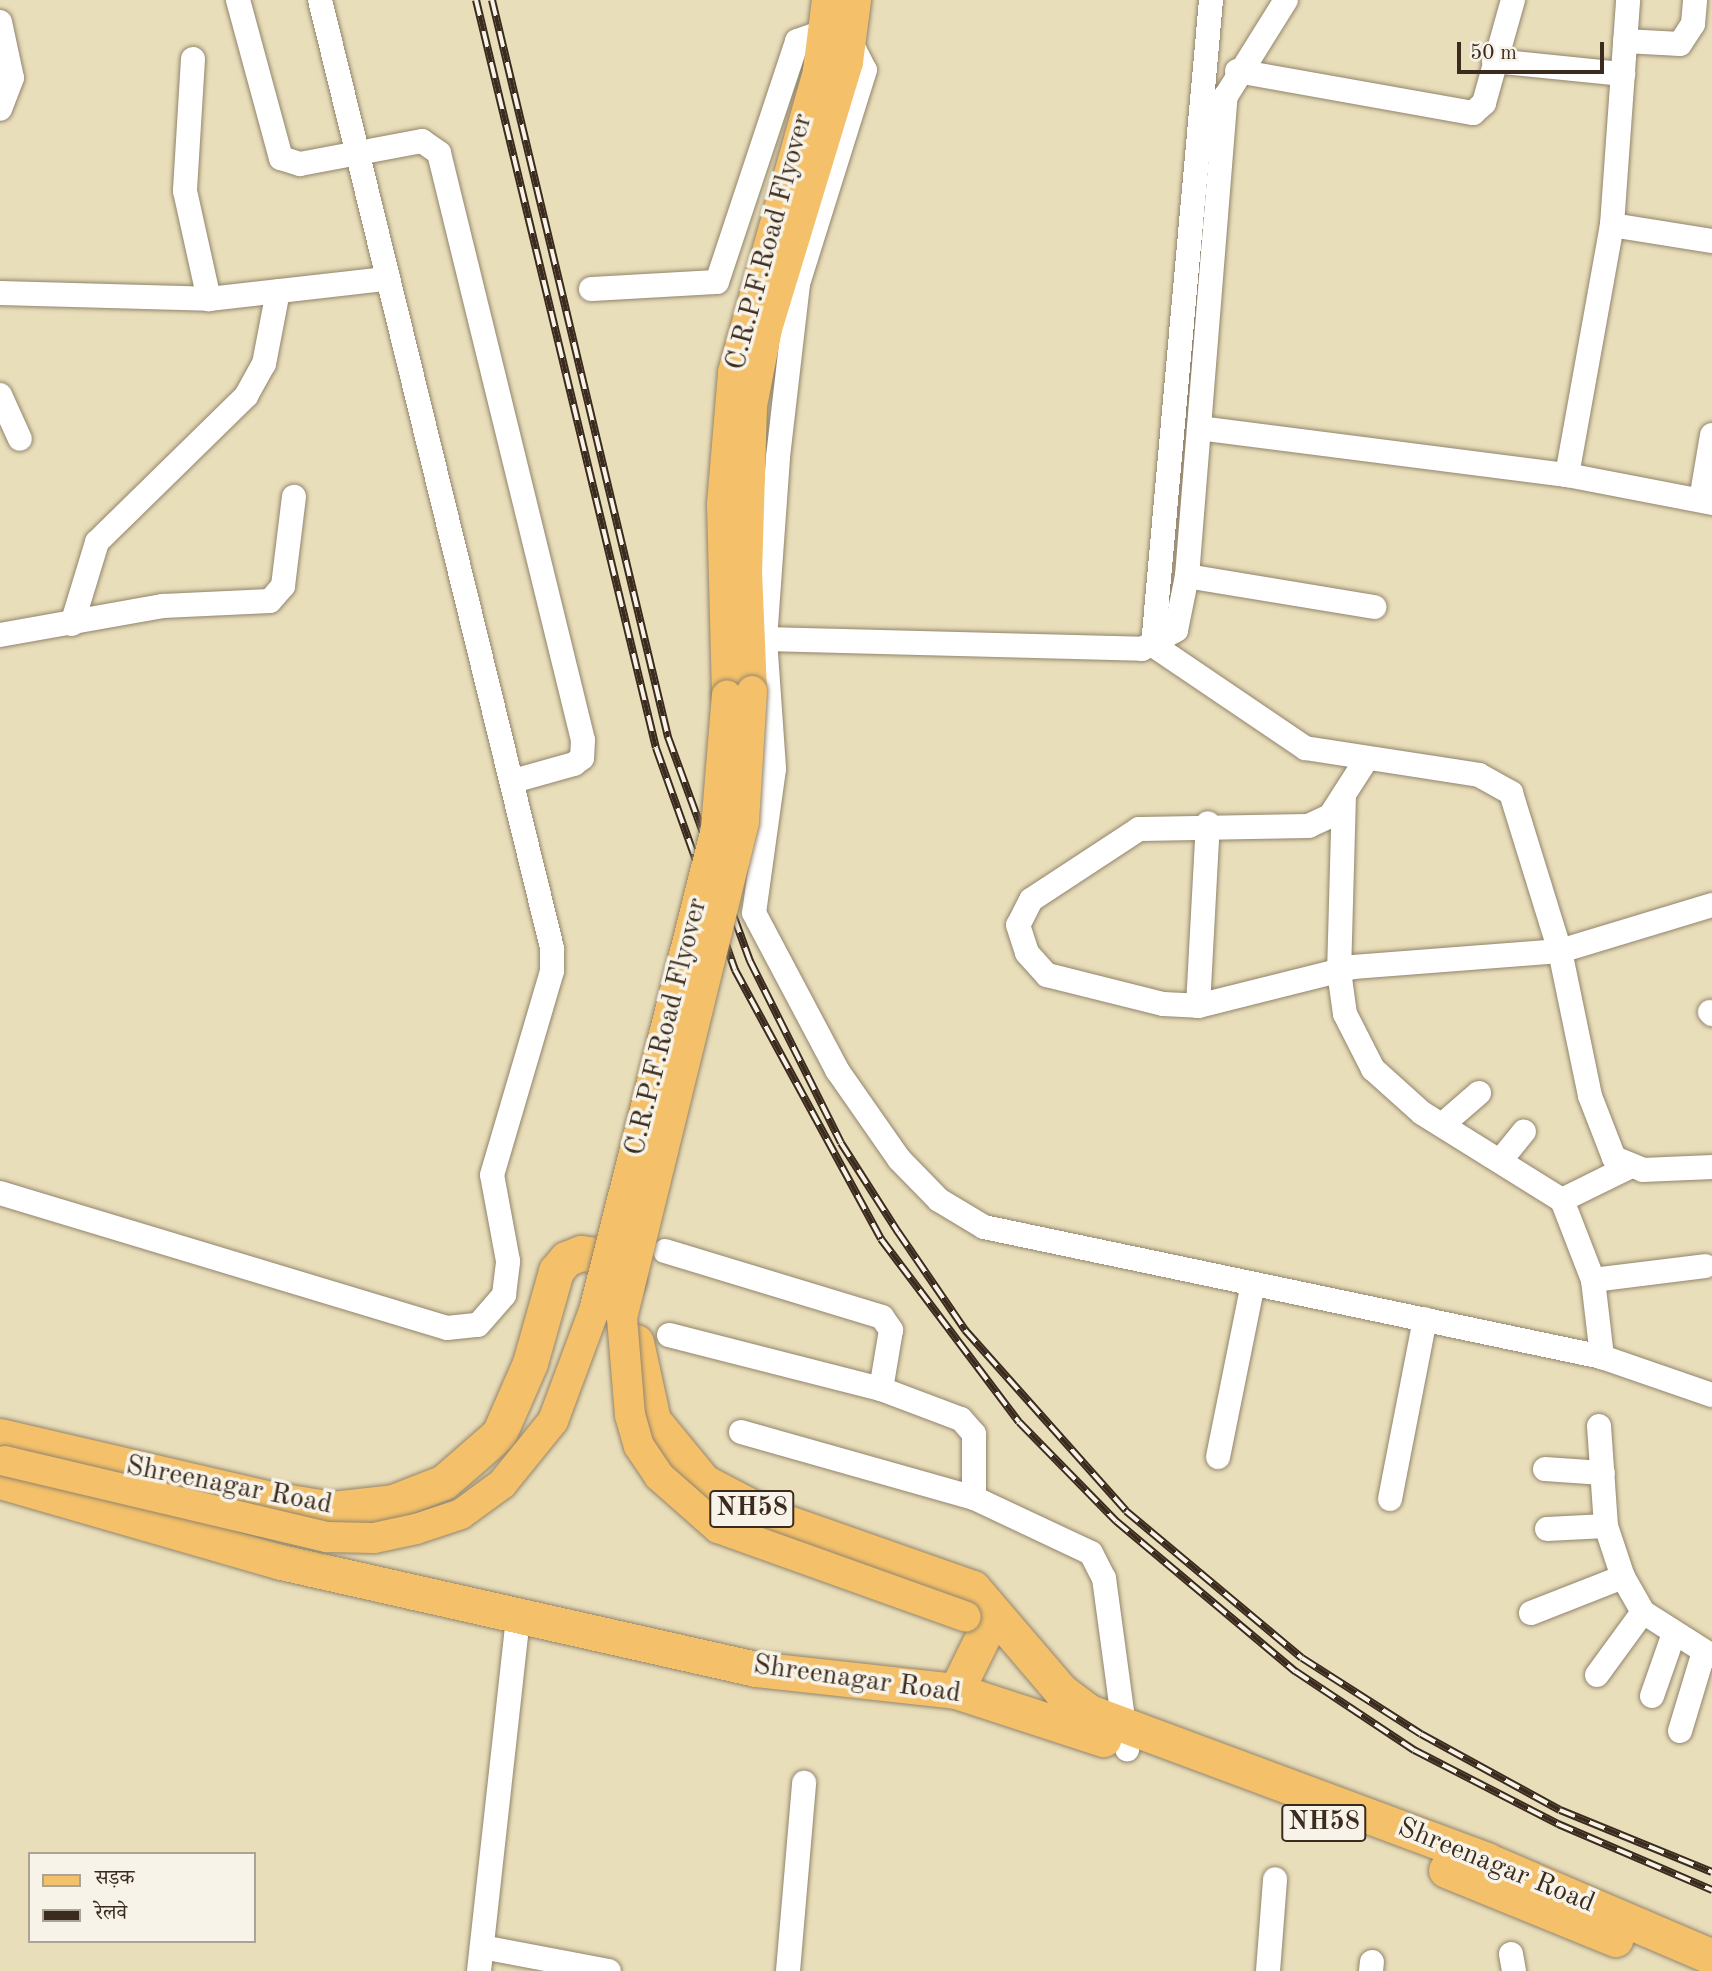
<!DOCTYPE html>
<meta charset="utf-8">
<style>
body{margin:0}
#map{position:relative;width:1712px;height:1971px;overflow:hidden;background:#e9deba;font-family:"Old Standard TT","Noto Serif Devanagari",serif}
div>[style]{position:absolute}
.roads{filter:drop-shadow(0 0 2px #92846c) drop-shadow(0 0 2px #92846c)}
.minor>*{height:24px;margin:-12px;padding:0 12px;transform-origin:12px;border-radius:12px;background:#fff}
.major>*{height:30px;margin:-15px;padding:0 15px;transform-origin:15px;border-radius:15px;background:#f4c16a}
.highway>*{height:35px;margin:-17.5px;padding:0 17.5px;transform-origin:17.5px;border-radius:17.5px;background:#f4c16a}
.rail>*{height:8px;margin-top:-4px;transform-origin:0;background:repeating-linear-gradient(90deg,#f7f3e8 0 16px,#3b2a1e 0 32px);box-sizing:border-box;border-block:2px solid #3b2a1e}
.bridges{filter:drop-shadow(0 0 2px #92846c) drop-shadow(0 0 2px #92846c)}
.major-bridge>*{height:30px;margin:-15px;padding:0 15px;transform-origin:15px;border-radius:15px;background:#f4c16a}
span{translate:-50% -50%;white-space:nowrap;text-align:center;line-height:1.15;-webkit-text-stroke:7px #f7f3e8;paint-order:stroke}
.shield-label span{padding:2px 5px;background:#f7f3e8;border:2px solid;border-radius:5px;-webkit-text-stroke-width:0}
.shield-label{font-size:26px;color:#3b2a1e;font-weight:700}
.street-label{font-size:28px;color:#3b2a1e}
.legend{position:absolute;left:28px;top:1852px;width:228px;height:91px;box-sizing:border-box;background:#f7f3e8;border:2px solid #aca397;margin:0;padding:9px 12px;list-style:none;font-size:21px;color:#3b2a1e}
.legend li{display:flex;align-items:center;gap:14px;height:35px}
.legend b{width:35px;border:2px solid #aca397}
.scale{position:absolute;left:1457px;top:42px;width:147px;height:32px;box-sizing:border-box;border:4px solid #3b2a1e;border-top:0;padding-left:9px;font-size:21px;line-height:24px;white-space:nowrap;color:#3b2a1e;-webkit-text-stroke:5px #f7f3e8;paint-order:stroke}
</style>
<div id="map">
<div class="roads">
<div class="minor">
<i style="left:238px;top:0;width:164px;rotate:74.8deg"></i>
<i style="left:281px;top:158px;width:20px;rotate:18deg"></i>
<i style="left:300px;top:164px;width:124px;rotate:-10.7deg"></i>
<i style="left:422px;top:141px;width:21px;rotate:35deg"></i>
<i style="left:439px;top:153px;width:604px;rotate:76.22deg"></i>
<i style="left:583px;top:740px;width:18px;rotate:93deg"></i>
<i style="left:582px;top:758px;width:10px;rotate:143deg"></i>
<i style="left:574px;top:764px;width:63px;rotate:164.4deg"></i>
<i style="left:0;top:22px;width:57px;rotate:77.9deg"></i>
<i style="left:12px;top:78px;width:33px;rotate:111deg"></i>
<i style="left:1625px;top:41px;width:55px;rotate:3.1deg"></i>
<i style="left:1680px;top:44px;width:24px;rotate:-57deg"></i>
<i style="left:1693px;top:24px;width:24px;rotate:-85deg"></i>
<i style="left:193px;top:59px;width:132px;rotate:93.5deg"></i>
<i style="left:185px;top:191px;width:111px;rotate:77.5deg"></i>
<i style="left:1494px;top:61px;width:130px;rotate:5.8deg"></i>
<i style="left:1237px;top:71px;width:240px;rotate:10.1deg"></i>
<i style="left:1473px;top:113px;width:15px;rotate:-42deg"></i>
<i style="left:1484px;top:103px;width:107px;rotate:-74.3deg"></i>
<i style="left:1612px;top:225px;width:101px;rotate:9.1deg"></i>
<i style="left:591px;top:289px;width:126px;rotate:-3.2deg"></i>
<i style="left:717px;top:282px;width:254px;rotate:-71.6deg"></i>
<i style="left:797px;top:41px;width:31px;rotate:-19deg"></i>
<i style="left:826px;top:31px;width:30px;rotate:28deg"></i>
<i style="left:852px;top:45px;width:28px;rotate:63deg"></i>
<i style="left:865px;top:70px;width:224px;rotate:107.4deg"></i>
<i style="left:798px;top:284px;width:175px;rotate:96.6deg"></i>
<i style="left:778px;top:458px;width:181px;rotate:94.1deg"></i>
<i style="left:765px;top:639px;width:130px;rotate:86deg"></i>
<i style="left:774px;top:769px;width:145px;rotate:97.9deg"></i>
<i style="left:754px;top:913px;width:178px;rotate:62.1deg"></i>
<i style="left:837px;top:1070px;width:108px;rotate:55.1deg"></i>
<i style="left:899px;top:1159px;width:57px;rotate:45.7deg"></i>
<i style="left:939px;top:1200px;width:52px;rotate:31deg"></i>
<i style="left:984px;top:1227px;width:632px;rotate:11.88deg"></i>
<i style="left:1602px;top:1357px;width:116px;rotate:19.1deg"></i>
<i style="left:0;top:293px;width:209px;rotate:1.6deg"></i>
<i style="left:209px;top:299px;width:176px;rotate:-6.5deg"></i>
<i style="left:0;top:395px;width:48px;rotate:65.6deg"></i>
<i style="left:1199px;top:428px;width:371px;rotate:7.3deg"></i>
<i style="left:1567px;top:475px;width:254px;rotate:-79.8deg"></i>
<i style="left:1612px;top:225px;width:226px;rotate:-85.9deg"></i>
<i style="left:1567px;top:475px;width:148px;rotate:10.9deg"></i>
<i style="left:1701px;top:500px;width:66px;rotate:-80.4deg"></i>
<i style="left:1187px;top:576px;width:190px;rotate:9.4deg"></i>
<i style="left:72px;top:624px;width:86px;rotate:-73deg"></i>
<i style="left:97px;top:542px;width:209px;rotate:-44.4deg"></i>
<i style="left:246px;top:396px;width:37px;rotate:-61deg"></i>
<i style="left:264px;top:364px;width:74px;rotate:-79.1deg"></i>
<i style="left:0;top:635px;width:166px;rotate:-10.1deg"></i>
<i style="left:163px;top:606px;width:107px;rotate:-2.7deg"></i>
<i style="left:270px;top:601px;width:20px;rotate:-49deg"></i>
<i style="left:283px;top:586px;width:90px;rotate:-83deg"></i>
<i style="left:765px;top:639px;width:377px;rotate:1.5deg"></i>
<i style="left:1142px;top:649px;width:39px;rotate:-29deg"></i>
<i style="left:1176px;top:630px;width:55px;rotate:-78.5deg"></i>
<i style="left:1187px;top:576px;width:482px;rotate:-85.4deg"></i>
<i style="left:1226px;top:96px;width:113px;rotate:-58deg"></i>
<i style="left:1153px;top:645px;width:184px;rotate:34.1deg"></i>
<i style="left:1305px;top:748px;width:176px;rotate:8.8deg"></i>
<i style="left:1479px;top:775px;width:37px;rotate:29deg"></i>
<i style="left:1511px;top:793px;width:165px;rotate:72.8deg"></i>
<i style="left:1560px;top:951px;width:159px;rotate:-16.8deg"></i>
<i style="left:1153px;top:645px;width:648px;rotate:-84.86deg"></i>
<i style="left:1366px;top:760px;width:67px;rotate:122.7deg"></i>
<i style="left:1330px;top:816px;width:23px;rotate:155deg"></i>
<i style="left:1309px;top:826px;width:170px;rotate:179deg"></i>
<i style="left:1139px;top:829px;width:129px;rotate:146.7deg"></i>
<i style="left:1031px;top:900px;width:28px;rotate:117deg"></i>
<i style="left:1018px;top:925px;width:29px;rotate:72deg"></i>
<i style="left:1027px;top:953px;width:30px;rotate:48deg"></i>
<i style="left:1047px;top:975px;width:120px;rotate:14deg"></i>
<i style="left:1163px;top:1004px;width:35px;rotate:3deg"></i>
<i style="left:1198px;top:1006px;width:160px;rotate:-14.1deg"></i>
<i style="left:1353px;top:967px;width:208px;rotate:-4.4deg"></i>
<i style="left:1560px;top:951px;width:148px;rotate:78.3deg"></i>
<i style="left:1590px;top:1096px;width:66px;rotate:68.8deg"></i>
<i style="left:1614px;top:1158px;width:31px;rotate:22deg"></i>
<i style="left:1643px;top:1170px;width:69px;rotate:-2.5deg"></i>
<i style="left:1344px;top:795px;width:176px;rotate:91.6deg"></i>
<i style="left:1339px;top:971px;width:43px;rotate:82.1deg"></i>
<i style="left:1345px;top:1014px;width:62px;rotate:63deg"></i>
<i style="left:1373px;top:1069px;width:66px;rotate:41.9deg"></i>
<i style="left:1422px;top:1113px;width:165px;rotate:31.9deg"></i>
<i style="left:1562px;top:1200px;width:75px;rotate:-26.2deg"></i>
<i style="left:1198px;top:1006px;width:183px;rotate:-86.9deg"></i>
<i style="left:1710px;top:1012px;width:3px;rotate:45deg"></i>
<i style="left:1442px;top:1125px;width:49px;rotate:-40.9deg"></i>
<i style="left:1500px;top:1161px;width:38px;rotate:-51deg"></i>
<i style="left:0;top:1193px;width:467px;rotate:16.8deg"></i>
<i style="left:447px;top:1328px;width:31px;rotate:-6deg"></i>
<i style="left:478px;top:1325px;width:40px;rotate:-49deg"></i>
<i style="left:504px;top:1295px;width:34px;rotate:-83deg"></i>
<i style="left:508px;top:1261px;width:87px;rotate:-100.5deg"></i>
<i style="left:492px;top:1175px;width:213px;rotate:-73.6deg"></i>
<i style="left:552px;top:971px;width:23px;rotate:-90deg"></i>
<i style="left:552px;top:948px;width:976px;rotate:-103.75deg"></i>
<i style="left:1562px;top:1200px;width:86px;rotate:68.8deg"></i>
<i style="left:1593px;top:1280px;width:78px;rotate:83.3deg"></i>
<i style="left:665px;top:1251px;width:227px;rotate:16.9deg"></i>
<i style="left:882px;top:1317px;width:16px;rotate:55deg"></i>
<i style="left:891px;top:1330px;width:60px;rotate:99.6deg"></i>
<i style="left:1593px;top:1280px;width:113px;rotate:-7.1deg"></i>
<i style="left:669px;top:1335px;width:219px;rotate:14.3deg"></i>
<i style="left:881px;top:1389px;width:85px;rotate:20.6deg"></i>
<i style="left:961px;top:1419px;width:20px;rotate:49deg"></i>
<i style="left:974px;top:1434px;width:64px;rotate:90deg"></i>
<i style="left:1599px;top:1426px;width:100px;rotate:86deg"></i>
<i style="left:1606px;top:1526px;width:54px;rotate:71.6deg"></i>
<i style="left:1623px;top:1577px;width:40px;rotate:60.3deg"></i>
<i style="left:1643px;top:1612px;width:82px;rotate:32.5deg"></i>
<i style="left:741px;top:1432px;width:242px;rotate:15.8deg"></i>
<i style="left:974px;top:1498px;width:129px;rotate:25.2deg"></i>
<i style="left:1091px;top:1553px;width:28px;rotate:63deg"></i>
<i style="left:1104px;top:1578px;width:173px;rotate:82.3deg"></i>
<i style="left:1218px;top:1457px;width:172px;rotate:-78.6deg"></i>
<i style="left:1545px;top:1469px;width:58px;rotate:3.9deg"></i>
<i style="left:1390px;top:1499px;width:183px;rotate:-79deg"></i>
<i style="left:1547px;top:1529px;width:59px;rotate:-2.9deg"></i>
<i style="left:1531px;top:1613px;width:99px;rotate:-21.4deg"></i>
<i style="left:1597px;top:1675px;width:78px;rotate:-53.9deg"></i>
<i style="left:1652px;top:1696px;width:64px;rotate:-70.7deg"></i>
<i style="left:1680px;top:1731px;width:79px;rotate:-73.2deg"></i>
<i style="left:482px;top:1947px;width:129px;rotate:10.7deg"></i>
<i style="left:1511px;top:1954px;width:17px;rotate:80deg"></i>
<i style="left:479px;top:1971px;width:357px;rotate:-83.7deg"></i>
<i style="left:788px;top:1971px;width:189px;rotate:-85.1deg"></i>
<i style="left:1268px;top:1971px;width:92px;rotate:-85.6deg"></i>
<i style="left:1371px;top:1971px;width:9px;rotate:-84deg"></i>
</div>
<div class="major">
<i style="left:752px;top:691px;width:117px;rotate:-92.4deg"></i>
<i style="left:747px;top:574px;width:168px;rotate:-88.3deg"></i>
<i style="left:752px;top:406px;width:78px;rotate:-79deg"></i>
<i style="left:767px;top:329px;width:279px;rotate:-73.1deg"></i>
<i style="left:848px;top:62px;width:63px;rotate:-82.6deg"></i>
<i style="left:727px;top:695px;width:191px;rotate:-91.5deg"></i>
<i style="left:722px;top:504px;width:132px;rotate:-85.2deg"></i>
<i style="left:733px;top:372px;width:313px;rotate:-74.2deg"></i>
<i style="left:818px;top:71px;width:72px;rotate:-82.8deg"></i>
</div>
<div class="highway">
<i style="left:636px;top:1342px;width:80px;rotate:77.7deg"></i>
<i style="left:653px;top:1420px;width:80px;rotate:50.6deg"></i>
<i style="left:704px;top:1482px;width:76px;rotate:27.6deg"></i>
<i style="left:771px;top:1517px;width:214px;rotate:19.4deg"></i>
<i style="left:973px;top:1588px;width:135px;rotate:49.5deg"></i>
<i style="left:1061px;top:1691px;width:35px;rotate:37deg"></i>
<i style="left:1089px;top:1712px;width:424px;rotate:20.4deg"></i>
<i style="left:1486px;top:1860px;width:246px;rotate:23.2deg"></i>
<i style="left:0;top:1436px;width:278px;rotate:13.1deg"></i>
<i style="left:271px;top:1499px;width:62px;rotate:9.3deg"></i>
<i style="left:332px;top:1509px;width:61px;rotate:-6.5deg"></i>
<i style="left:393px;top:1502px;width:55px;rotate:-21.4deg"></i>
<i style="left:444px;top:1482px;width:73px;rotate:-41.1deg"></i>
<i style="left:499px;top:1434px;width:77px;rotate:-66.4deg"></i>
<i style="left:530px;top:1363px;width:96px;rotate:-74.2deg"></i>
<i style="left:556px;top:1271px;width:16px;rotate:-50deg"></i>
<i style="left:566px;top:1259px;width:16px;rotate:-22deg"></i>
<i style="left:581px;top:1253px;width:26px;rotate:7deg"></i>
<i style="left:607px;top:1256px;width:31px;rotate:48deg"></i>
<i style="left:0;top:1481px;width:292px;rotate:16.1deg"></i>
<i style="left:281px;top:1562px;width:487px;rotate:12.7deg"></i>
<i style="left:756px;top:1669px;width:201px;rotate:6.3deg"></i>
<i style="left:956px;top:1691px;width:155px;rotate:18.1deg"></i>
<i style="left:956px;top:1691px;width:68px;rotate:-63.8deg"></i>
<i style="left:1446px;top:1870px;width:183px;rotate:22.2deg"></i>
</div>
</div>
<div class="rail">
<i style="left:476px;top:0;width:769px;rotate:76.47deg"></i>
<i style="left:656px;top:748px;width:236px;rotate:70.4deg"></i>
<i style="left:735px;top:970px;width:306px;rotate:61.5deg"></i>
<i style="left:881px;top:1239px;width:229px;rotate:53deg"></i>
<i style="left:1019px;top:1422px;width:139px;rotate:45.6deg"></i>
<i style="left:1116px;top:1521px;width:234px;rotate:40deg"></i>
<i style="left:1295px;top:1671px;width:143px;rotate:33.6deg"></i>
<i style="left:1414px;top:1750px;width:162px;rotate:27.2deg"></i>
<i style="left:1558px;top:1824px;width:168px;rotate:23.2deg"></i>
<i style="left:492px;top:0;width:758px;rotate:76.57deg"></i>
<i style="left:668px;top:737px;width:239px;rotate:69.9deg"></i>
<i style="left:750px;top:961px;width:203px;rotate:63.4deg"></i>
<i style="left:841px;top:1143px;width:106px;rotate:57.4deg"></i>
<i style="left:898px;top:1232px;width:119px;rotate:55.6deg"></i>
<i style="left:965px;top:1330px;width:242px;rotate:48.3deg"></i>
<i style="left:1126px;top:1511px;width:229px;rotate:39.9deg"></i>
<i style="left:1302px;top:1658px;width:141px;rotate:32.6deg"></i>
<i style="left:1421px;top:1734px;width:158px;rotate:28.7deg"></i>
<i style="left:1560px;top:1810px;width:164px;rotate:22.2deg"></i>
</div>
<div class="bridges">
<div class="major-bridge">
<i style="left:752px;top:691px;width:131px;rotate:93.5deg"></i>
<i style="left:744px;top:822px;width:511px;rotate:103.82deg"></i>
<i style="left:622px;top:1318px;width:97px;rotate:85.3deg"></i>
<i style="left:630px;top:1415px;width:32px;rotate:74deg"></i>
<i style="left:639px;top:1446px;width:36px;rotate:56deg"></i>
<i style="left:659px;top:1476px;width:79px;rotate:41.4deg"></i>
<i style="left:718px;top:1528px;width:263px;rotate:19.7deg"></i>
<i style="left:5px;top:1461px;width:331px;rotate:13.3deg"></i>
<i style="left:327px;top:1537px;width:47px;rotate:1.2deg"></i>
<i style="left:374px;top:1538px;width:43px;rotate:-12.1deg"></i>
<i style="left:416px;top:1529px;width:47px;rotate:-18.4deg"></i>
<i style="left:461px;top:1514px;width:51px;rotate:-36.2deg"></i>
<i style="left:502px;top:1484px;width:81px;rotate:-51deg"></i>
<i style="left:553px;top:1421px;width:117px;rotate:-69.6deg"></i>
<i style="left:594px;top:1311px;width:498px;rotate:-75.8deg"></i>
<i style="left:716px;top:828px;width:133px;rotate:-85.3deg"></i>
</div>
</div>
<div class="shield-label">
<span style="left:752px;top:1509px">NH58</span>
<span style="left:1324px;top:1823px">NH58</span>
</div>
<div class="street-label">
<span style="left:770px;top:242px;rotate:-75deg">C.R.P.F.Road Flyover</span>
<span style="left:667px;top:1027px;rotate:-76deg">C.R.P.F.Road Flyover</span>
<span style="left:229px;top:1486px;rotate:11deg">Shreenagar Road</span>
<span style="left:857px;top:1680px;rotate:8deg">Shreenagar Road</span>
<span style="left:1496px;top:1866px;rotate:22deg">Shreenagar Road</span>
</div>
<ul class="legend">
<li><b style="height:9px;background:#f4c16a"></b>सड़क</li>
<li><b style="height:9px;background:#3b2a1e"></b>रेलवे</li>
</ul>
<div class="scale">50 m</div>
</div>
